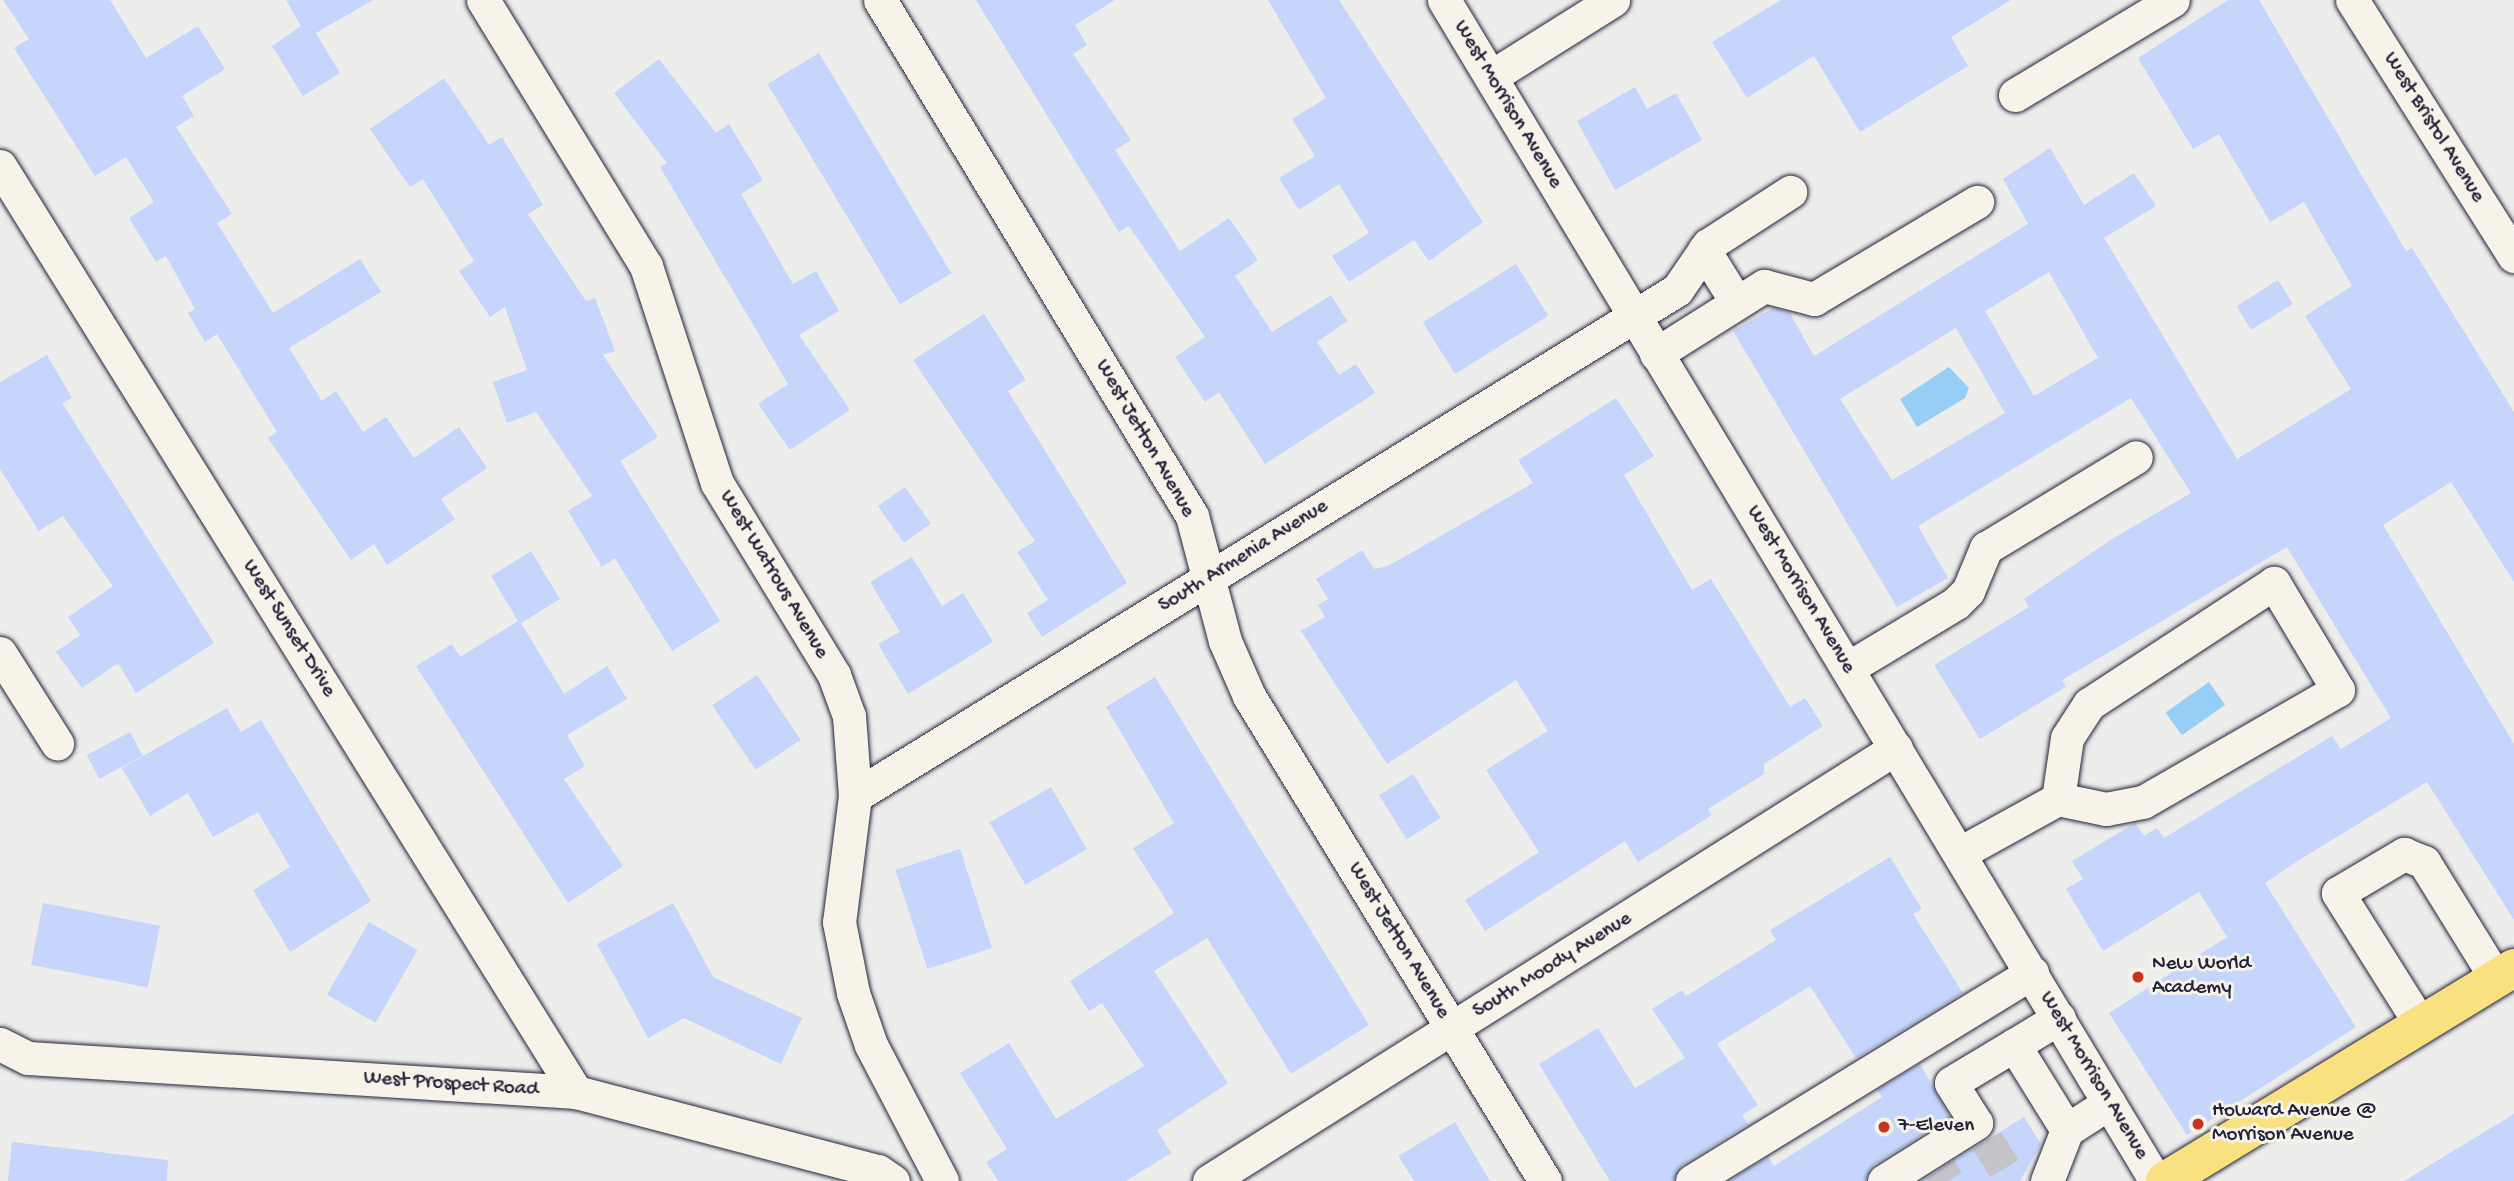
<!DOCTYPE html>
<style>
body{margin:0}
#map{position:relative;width:2514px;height:1181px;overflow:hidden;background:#ededec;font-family:"Gochi Hand",sans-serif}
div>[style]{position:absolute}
.water>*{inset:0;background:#96cef5;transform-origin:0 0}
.building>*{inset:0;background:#c5d5fc;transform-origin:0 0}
.minor-tunnel>*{height:33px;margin-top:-16.5px;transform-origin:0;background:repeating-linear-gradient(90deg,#c4c4c9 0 33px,transparent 0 50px)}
.roads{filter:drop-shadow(0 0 2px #22223b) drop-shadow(0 0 2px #22223b)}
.minor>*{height:33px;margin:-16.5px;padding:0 16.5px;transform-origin:16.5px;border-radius:16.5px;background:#f7f3e8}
.major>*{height:38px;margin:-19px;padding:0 19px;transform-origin:19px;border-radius:19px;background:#f9e181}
.dots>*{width:19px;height:19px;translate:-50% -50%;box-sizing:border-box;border:4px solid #f7f3e8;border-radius:50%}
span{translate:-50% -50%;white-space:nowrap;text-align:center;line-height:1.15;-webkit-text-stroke:6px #f7f3e8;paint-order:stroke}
.street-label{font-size:21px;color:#22223b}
.poi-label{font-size:21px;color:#22223b}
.left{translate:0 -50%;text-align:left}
</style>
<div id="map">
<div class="water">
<i style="clip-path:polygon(1949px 367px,1969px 388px,1965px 398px,1917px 427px,1900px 399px)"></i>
<i style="left:2209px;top:682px;width:28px;height:53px;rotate:55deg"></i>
</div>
<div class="building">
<i style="clip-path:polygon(3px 0,110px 0,146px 58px,198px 26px,225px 69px,182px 96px,194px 116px,176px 127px,232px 214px,217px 223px,273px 313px,360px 259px,381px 292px,289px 348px,322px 401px,336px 391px,363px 432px,386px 417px,414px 458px,459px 427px,487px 468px,441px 499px,455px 519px,387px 565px,374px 544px,351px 560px,268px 438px,277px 432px,217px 334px,205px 342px,188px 313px,195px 309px,166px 256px,156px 262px,129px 218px,154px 202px,126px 157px,95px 176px,14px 48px,29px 39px)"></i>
<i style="clip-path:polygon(286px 0,373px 0,316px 33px,340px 73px,303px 96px,272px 46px,301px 26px)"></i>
<i style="clip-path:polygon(976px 0,1115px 0,1075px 25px,1087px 45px,1073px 54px,1131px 140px,1115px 150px,1180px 251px,1229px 218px,1258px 260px,1235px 276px,1272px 332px,1331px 295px,1347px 321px,1317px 342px,1339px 375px,1356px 364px,1375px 393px,1265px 464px,1219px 392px,1205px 402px,1175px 357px,1205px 337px,1129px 226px,1119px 232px)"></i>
<i style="clip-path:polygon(1268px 0,1339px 0,1483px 222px,1429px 261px,1414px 240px,1349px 282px,1332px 256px,1369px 233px,1339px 184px,1299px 210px,1279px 178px,1315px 156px,1292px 119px,1326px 98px)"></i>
<i style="clip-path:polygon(1781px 0,2011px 0,1951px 37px,1968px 66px,1860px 132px,1814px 56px,1747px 98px,1712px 42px)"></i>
<i style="clip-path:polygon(evenodd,2228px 0,2259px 0,2406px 251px,2412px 248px,2514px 412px,2514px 582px,2451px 482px,2383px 525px,2514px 744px,2514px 920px,2427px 782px,2299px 860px,2265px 883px,2356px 1027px,2187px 1135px,2109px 1013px,2227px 937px,2199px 892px,2103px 951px,2066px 889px,2083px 879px,2072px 861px,2135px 823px,2144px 836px,2157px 828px,2164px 838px,2332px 736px,2341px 749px,2391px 718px,2287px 547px,2062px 680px,2066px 687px,1980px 739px,1934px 665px,2029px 607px,2024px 599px,2112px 539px,2191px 493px,2131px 398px,1918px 526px,1948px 578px,1897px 607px,1733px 331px,1773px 308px,1789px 312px,1814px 356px,2028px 224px,2003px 179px,2050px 148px,2084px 205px,2134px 173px,2156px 206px,2104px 238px,2237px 459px,2351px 389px,2305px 316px,2352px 286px,2304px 202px,2270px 222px,2219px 134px,2193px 149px,2138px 58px,2228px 0,2049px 272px,2098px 358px,2034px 396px,1985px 311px,2049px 272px,2228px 0,1956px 328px,2005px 413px,1892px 480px,1840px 399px,1956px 328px)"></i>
<i style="left:819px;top:53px;width:257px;height:60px;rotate:59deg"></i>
<i style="clip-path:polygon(659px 59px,716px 133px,729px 124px,763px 180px,741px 194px,793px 284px,816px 271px,839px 311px,799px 335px,850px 410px,790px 450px,758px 404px,788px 384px,660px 167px,667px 163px,614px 93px)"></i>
<i style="clip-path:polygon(444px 78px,489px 145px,502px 137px,543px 205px,528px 214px,586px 301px,595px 298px,615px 351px,603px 355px,658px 437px,620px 461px,720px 621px,672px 651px,615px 558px,602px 567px,568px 511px,592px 496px,536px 412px,507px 423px,493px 382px,527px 370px,505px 307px,490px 317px,459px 271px,474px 261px,423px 179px,410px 187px,370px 129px)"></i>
<i style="clip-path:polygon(1635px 87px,1647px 109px,1676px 93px,1702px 140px,1615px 190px,1577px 121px)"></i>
<i style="left:1516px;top:264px;width:61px;height:110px;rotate:58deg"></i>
<i style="left:2278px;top:280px;width:28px;height:49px;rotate:58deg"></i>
<i style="clip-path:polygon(984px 314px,1026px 380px,1008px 391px,1127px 583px,1042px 637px,1027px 613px,1048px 600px,1017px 552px,1035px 541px,913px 360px)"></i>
<i style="clip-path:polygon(47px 355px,72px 398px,62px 403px,214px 643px,136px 693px,118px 663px,82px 688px,56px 652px,80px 635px,68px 617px,113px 586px,63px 516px,39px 531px,0 469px,0 382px)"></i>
<i style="clip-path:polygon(1616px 398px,1654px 456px,1624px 475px,1692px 590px,1711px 579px,1790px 707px,1805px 698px,1823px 726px,1764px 764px,1764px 774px,1708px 809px,1712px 815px,1638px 862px,1625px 841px,1485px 931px,1465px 900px,1539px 852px,1486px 770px,1548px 731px,1516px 680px,1387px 764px,1301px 631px,1325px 617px,1318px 605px,1328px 599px,1316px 579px,1362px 550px,1374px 569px,1388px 566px,1533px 483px,1518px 460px)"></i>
<i style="left:905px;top:487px;width:45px;height:33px;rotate:55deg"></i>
<i style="clip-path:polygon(531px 551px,560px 599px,521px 623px,564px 694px,607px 666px,627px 699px,567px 735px,585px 766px,564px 779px,623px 866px,568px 903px,416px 666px,452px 644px,460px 657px,518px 621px,491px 576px)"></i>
<i style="clip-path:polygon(912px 557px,942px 606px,963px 593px,993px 642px,908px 694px,878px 644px,900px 632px,870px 582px)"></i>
<i style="left:757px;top:675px;width:78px;height:54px;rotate:56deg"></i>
<i style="clip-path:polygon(1155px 677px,1369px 1025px,1291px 1074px,1207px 938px,1154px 971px,1228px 1083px,1157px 1130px,1171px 1153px,1126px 1181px,998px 1181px,986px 1162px,1007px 1149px,960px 1073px,1009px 1043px,1056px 1119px,1144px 1066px,1102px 1003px,1089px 1011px,1070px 981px,1174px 913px,1133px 848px,1174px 823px,1106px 707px)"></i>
<i style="clip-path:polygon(227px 708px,241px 732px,261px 720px,371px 901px,290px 952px,253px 890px,290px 867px,258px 812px,213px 837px,188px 793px,150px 816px,122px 768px)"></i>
<i style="left:130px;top:732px;width:27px;height:49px;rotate:62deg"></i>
<i style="left:1413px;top:774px;width:52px;height:40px;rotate:58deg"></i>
<i style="left:1051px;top:787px;width:72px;height:71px;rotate:60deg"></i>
<i style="left:960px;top:849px;width:104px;height:68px;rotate:72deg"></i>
<i style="clip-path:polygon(1890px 857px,1922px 909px,1913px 914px,1963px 993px,1856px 1058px,1810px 986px,1717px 1044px,1758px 1105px,1742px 1115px,1748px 1124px,1682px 1165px,1673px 1181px,1610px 1181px,1539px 1064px,1598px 1028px,1635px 1088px,1685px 1058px,1652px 1009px,1682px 990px,1686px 996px,1776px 940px,1770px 930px)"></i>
<i style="left:43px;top:903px;width:119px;height:63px;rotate:11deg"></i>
<i style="clip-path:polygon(673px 903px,713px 977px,802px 1018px,781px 1064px,684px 1018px,648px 1038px,597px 944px)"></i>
<i style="left:369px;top:922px;width:56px;height:84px;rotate:30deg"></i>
<i style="clip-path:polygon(1920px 1064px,1950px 1117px,1874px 1165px,1865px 1181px,1729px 1181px,1768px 1157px,1774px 1166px,1882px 1097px,1877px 1090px)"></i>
<i style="clip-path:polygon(2514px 1114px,2514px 1181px,2404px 1181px)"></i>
<i style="clip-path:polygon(2024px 1117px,2041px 1144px,2020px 1181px,1920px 1181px)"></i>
<i style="clip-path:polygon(1455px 1122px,1490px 1181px,1414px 1181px,1398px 1156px)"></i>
<i style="clip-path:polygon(12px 1142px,168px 1160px,167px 1181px,8px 1181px)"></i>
</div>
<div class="minor-tunnel">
<i style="left:1987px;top:1140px;width:48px;rotate:58.6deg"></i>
<i style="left:1940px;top:1169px;width:14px;rotate:56deg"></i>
</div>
<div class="roads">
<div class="minor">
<i style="left:483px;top:0;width:312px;rotate:58.5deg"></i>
<i style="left:646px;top:266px;width:228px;rotate:71.9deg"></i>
<i style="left:717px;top:483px;width:225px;rotate:58.6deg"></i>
<i style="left:834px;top:675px;width:44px;rotate:69.9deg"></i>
<i style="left:849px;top:716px;width:80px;rotate:85.7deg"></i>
<i style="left:855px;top:796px;width:127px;rotate:97.2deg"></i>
<i style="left:839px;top:922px;width:72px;rotate:78.8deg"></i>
<i style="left:853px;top:993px;width:55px;rotate:70.9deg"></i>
<i style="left:871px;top:1045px;width:153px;rotate:62.4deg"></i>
<i style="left:880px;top:0;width:603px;rotate:58.84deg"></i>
<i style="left:1192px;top:516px;width:129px;rotate:75.2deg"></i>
<i style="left:1225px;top:641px;width:60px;rotate:66.4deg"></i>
<i style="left:1249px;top:696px;width:568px;rotate:58.6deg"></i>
<i style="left:1444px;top:0;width:1379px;rotate:58.92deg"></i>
<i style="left:2352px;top:0;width:303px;rotate:57.7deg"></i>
<i style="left:1492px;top:76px;width:143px;rotate:-32.1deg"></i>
<i style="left:2015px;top:95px;width:184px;rotate:-31deg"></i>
<i style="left:0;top:166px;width:1091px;rotate:58.12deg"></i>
<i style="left:1704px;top:250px;width:62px;rotate:58.1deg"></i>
<i style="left:1656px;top:354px;width:128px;rotate:-32.2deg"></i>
<i style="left:1764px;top:286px;width:52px;rotate:14.6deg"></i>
<i style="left:1814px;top:299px;width:190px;rotate:-30.8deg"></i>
<i style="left:0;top:653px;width:107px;rotate:57.7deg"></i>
<i style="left:1848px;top:668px;width:126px;rotate:-31deg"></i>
<i style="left:1956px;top:603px;width:17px;rotate:-45deg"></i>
<i style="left:1968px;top:591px;width:47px;rotate:-67.3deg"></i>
<i style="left:1986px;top:548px;width:175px;rotate:-31.2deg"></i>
<i style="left:855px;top:796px;width:965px;rotate:-31.62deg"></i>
<i style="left:1677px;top:290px;width:55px;rotate:-55.4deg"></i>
<i style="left:1708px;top:245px;width:98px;rotate:-32.9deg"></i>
<i style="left:1960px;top:853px;width:112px;rotate:-28.9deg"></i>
<i style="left:2058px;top:799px;width:49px;rotate:11.8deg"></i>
<i style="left:2106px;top:809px;width:38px;rotate:-11deg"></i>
<i style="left:2143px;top:802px;width:225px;rotate:-29.9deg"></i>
<i style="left:2338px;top:690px;width:125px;rotate:-120.9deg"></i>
<i style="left:2274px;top:583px;width:221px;rotate:146.8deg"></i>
<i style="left:2089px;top:704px;width:40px;rotate:122.9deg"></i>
<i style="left:2067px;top:738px;width:62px;rotate:98.4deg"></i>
<i style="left:2059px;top:1018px;width:52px;rotate:149deg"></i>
<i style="left:2014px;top:1045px;width:100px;rotate:58.1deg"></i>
<i style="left:2421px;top:1025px;width:156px;rotate:-122.2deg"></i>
<i style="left:2338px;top:893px;width:77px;rotate:-30.6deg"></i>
<i style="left:2404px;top:854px;width:22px;rotate:22deg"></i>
<i style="left:2424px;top:862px;width:137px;rotate:58.2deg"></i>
<i style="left:0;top:1044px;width:31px;rotate:27deg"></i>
<i style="left:28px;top:1058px;width:549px;rotate:3.55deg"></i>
<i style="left:576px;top:1092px;width:312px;rotate:14.7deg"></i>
<i style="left:878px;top:1171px;width:18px;rotate:34deg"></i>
<i style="left:1209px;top:1181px;width:812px;rotate:-32.22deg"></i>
<i style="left:1692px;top:1181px;width:399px;rotate:-31.5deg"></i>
<i style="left:1884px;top:1181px;width:109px;rotate:-32.2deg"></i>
<i style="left:1976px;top:1123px;width:47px;rotate:-122deg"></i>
<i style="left:1951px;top:1083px;width:74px;rotate:-31.1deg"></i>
<i style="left:2047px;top:1181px;width:55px;rotate:-68.6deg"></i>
<i style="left:2067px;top:1130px;width:50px;rotate:-32.7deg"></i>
</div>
<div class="major">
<i style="left:2165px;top:1181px;width:409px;rotate:-31.4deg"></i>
</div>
</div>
<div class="dots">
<i style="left:2138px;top:977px;background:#c8321e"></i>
<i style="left:2198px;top:1124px;background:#c8321e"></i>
<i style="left:1884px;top:1127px;background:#c8321e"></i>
</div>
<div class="street-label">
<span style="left:1507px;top:105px;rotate:59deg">West Morrison Avenue</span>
<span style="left:2433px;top:128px;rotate:58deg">West Bristol Avenue</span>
<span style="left:1144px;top:439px;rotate:60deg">West Jetton Avenue</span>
<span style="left:1244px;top:557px;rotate:-32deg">South Armenia Avenue</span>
<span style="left:773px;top:575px;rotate:59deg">West Watrous Avenue</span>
<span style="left:1800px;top:590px;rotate:59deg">West Morrison Avenue</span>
<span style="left:288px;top:629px;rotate:58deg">West Sunset Drive</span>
<span style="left:1398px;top:941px;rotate:59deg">West Jetton Avenue</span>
<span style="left:1553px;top:966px;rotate:-32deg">South Moody Avenue</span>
<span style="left:2093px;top:1076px;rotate:59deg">West Morrison Avenue</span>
<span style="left:451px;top:1085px;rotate:4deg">West Prospect Road</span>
</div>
<div class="poi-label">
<span class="left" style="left:2152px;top:977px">New World<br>Academy</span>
<span class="left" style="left:2212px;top:1124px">Howard Avenue @<br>Morrison Avenue</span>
<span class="left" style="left:1898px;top:1127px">7-Eleven</span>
</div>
</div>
